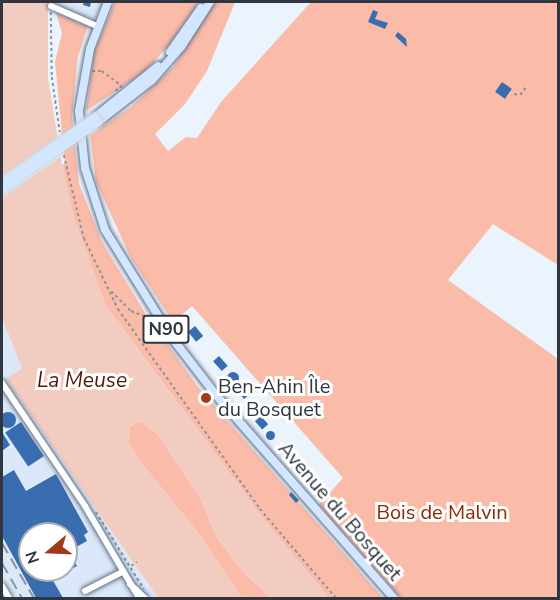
<!DOCTYPE html>
<meta charset="utf-8">
<style>
body{margin:0}
#map{position:relative;width:560px;height:600px;overflow:hidden;background:#ebf3fc;font-family:"Nunito Sans",sans-serif}
div>[style]{position:absolute}
.built>*{inset:0;background:#dae8f9}
.green>*{inset:0;background:#fabba8}
.water>*{inset:0;background:#f3ccc1}
.pier>*{inset:0;background:#ebf3fc}
.building>*{inset:0;background:#396daf;transform-origin:0 0}
.round{border-radius:50%}
.path>*{height:1.5px;margin-top:-0.75px;transform-origin:0;background:repeating-linear-gradient(90deg,#8c949d 0 3px,transparent 0 6px)}
.roads{filter:drop-shadow(0 0 2px #627287) drop-shadow(0 0 2px #627287)}
.minor>*{height:6px;margin:-3px;padding:0 3px;transform-origin:3px;border-radius:3px;background:#fff}
.major>*{height:8px;margin:-4px;padding:0 4px;transform-origin:4px;border-radius:4px;background:#d3e6ff}
.rail>*{height:1.5px;margin-top:-0.75px;transform-origin:0;background:repeating-linear-gradient(90deg,#8b929b 0 12px,transparent 0 18px)}
.bridges{filter:drop-shadow(0 0 2px #cdcfd1) drop-shadow(0 0 2px #cdcfd1)}
.major-bridge>*{height:8px;margin:-4px;padding:0 4px;transform-origin:4px;border-radius:4px;background:#d3e6ff}
.dots>*{width:16px;height:16px;translate:-50% -50%;box-sizing:border-box;border:3px solid #fff;border-radius:50%}
span{translate:-50% -50%;white-space:nowrap;text-align:center;line-height:1.15;-webkit-text-stroke:6px #fff;paint-order:stroke}
.shield-label span{padding:2px 4px;background:#fff;border:2px solid;border-radius:4px;-webkit-text-stroke-width:0}
.shield-label{font-size:18px;color:#2f363f;font-weight:700}
.poi-label{font-size:20px;color:#2f363f}
.left{translate:0 -50%;text-align:left}
.street-label{font-size:20px;color:#2f363f}
.park-label{font-size:20px;color:#912700}
.water-label{font-size:21px;color:#511807;font-style:italic}
.frame{position:absolute;inset:0;border:3px solid #2f363f;pointer-events:none}
.north{position:absolute;left:18px;top:522px;width:60px;height:60px;box-sizing:border-box;background:#fff;border:2px solid #acafb2;border-radius:50%;rotate:251deg;font-size:16px;font-weight:700;line-height:24px;text-align:center;color:#2f363f}
.north::after{content:'';display:block;margin:auto;width:21px;height:27px;background:#a03919;clip-path:polygon(50% 0,100% 100%,50% 72%,0 100%)}
</style>
<div id="map">
<div class="built">
<i style="clip-path:polygon(57px 2px,103px 2px,91px 27px,54px 11px)"></i>
<i style="clip-path:polygon(evenodd,2px 318px,22px 368px,6px 379px,158px 598px,15px 598px,2px 576px,2px 318px,30px 534px,66px 534px,66px 570px,30px 570px,30px 534px)"></i>
</div>
<div class="green">
<i style="clip-path:polygon(115px 2px,199px 2px,169px 45px,144px 72px,86px 111px,94px 52px)"></i>
<i style="clip-path:polygon(215px 2px,235px 2px,207px 71px,185px 104px,155px 134px,168px 151px,186px 137px,197px 138px,221px 102px,311px 2px,558px 2px,558px 265px,493px 224px,448px 280px,558px 359px,558px 598px,401px 598px,319px 505px,343px 478px,192px 306px,173px 322px,131px 258px,96px 182px,90px 135px,131px 107px,173px 67px)"></i>
<i style="clip-path:polygon(56px 13px,88px 26px,78px 56px,72px 116px,79px 184px,102px 242px,145px 313px,198px 387px,383px 598px,329px 598px,265px 521px,105px 304px,74px 218px,62px 165px,65px 164px,55px 62px,62px 33px)"></i>
<i style="clip-path:polygon(141px 421px,158px 435px,200px 498px,217px 538px,246px 575px,271px 598px,242px 598px,199px 534px,139px 460px,128px 441px,130px 426px)"></i>
</div>
<div class="water">
<i style="clip-path:polygon(2px 2px,48px 2px,48px 78px,62px 165px,74px 218px,105px 304px,265px 521px,329px 598px,271px 598px,246px 575px,217px 538px,200px 498px,158px 435px,140px 421px,130px 426px,128px 440px,139px 460px,199px 534px,242px 598px,158px 598px,6px 379px,22px 368px,2px 318px)"></i>
</div>
<div class="pier">
<i style="clip-path:polygon(60px 135px,63px 155px,2px 198px,2px 176px)"></i>
</div>
<div class="building">
<i style="clip-path:polygon(84px 2px,91px 2px,90px 7px,83px 5px)"></i>
<i style="clip-path:polygon(373px 10px,378px 12px,375px 19px,388px 23px,385px 29px,368px 22px)"></i>
<i style="clip-path:polygon(398px 32px,406px 39px,407px 47px,395px 36px)"></i>
<i style="left:502px;top:82px;width:12px;height:12px;rotate:35deg"></i>
<i style="left:195px;top:326px;width:13px;height:9px;rotate:51deg"></i>
<i style="left:219px;top:356px;width:13px;height:8px;rotate:48deg"></i>
<i class="round" style="left:227px;top:372px;width:12px;height:12px"></i>
<i style="clip-path:polygon(244px 388px,250px 394px,244px 399px,239px 393px)"></i>
<i style="left:256px;top:402px;width:11px;height:6px;rotate:52deg"></i>
<i class="round" style="left:0;top:412px;width:16px;height:16px"></i>
<i style="left:261px;top:416px;width:11px;height:8px;rotate:49deg"></i>
<i style="left:21px;top:422px;width:41px;height:19px;rotate:56deg"></i>
<i class="round" style="left:265.5px;top:430.5px;width:9px;height:9px"></i>
<i style="clip-path:polygon(2px 432px,10px 445px,2px 451px)"></i>
<i class="round" style="left:288px;top:456px;width:8px;height:8px"></i>
<i style="clip-path:polygon(14px 470px,26px 491px,56px 474px,88px 532px,84px 535px,87px 541px,69px 551px,77px 566px,70px 570px,66px 562px,66px 534px,30px 534px,30px 570px,47px 570px,63px 598px,36px 598px,2px 536px,2px 477px)"></i>
<i class="round" style="left:305.5px;top:473.5px;width:9px;height:9px"></i>
<i style="clip-path:polygon(291px 492px,299px 500px,296px 503px,289px 495px)"></i>
</div>
<div class="path">
<i style="left:51px;top:12px;width:65px;rotate:89.1deg"></i>
<i style="left:52px;top:77px;width:56px;rotate:81.7deg"></i>
<i style="left:92px;top:71px;width:10px"></i>
<i style="left:102px;top:71px;width:25px;rotate:37deg"></i>
<i style="left:115px;top:91px;width:9px;rotate:-36deg"></i>
<i style="left:514px;top:94px;width:6px;rotate:9deg"></i>
<i style="left:520px;top:95px;width:9px;rotate:-54deg"></i>
<i style="left:64px;top:155px;width:85px;rotate:76.5deg"></i>
<i style="left:84px;top:238px;width:79px;rotate:64.4deg"></i>
<i style="left:118px;top:309px;width:245px;rotate:54.6deg"></i>
<i style="left:260px;top:509px;width:117px;rotate:49.5deg"></i>
<i style="left:107px;top:287px;width:34px;rotate:45deg"></i>
<i style="left:131px;top:311px;width:22px;rotate:21deg"></i>
<i style="left:96px;top:512px;width:91px;rotate:58.1deg"></i>
<i style="left:131px;top:566px;width:7px;rotate:-34deg"></i>
</div>
<div class="roads">
<div class="minor">
<i style="left:51px;top:6px;width:50px;rotate:23.5deg"></i>
<i style="left:2px;top:383px;width:148px;rotate:56deg"></i>
<i style="left:85px;top:506px;width:107px;rotate:59.6deg"></i>
<i style="left:130px;top:584px;width:21px;rotate:43deg"></i>
<i style="left:2px;top:586px;width:14px;rotate:60deg"></i>
<i style="left:85px;top:591px;width:42px;rotate:-27.2deg"></i>
</div>
<div class="major">
<i style="left:108px;top:2px;width:50px;rotate:111deg"></i>
<i style="left:90px;top:49px;width:63px;rotate:100.1deg"></i>
<i style="left:79px;top:111px;width:57px;rotate:84deg"></i>
<i style="left:85px;top:168px;width:65px;rotate:72.1deg"></i>
<i style="left:105px;top:230px;width:127px;rotate:58.2deg"></i>
<i style="left:172px;top:338px;width:72px;rotate:52.3deg"></i>
<i style="left:216px;top:395px;width:270px;rotate:48.8deg"></i>
<i style="left:170px;top:52px;width:54px;rotate:-54.8deg"></i>
<i style="left:95px;top:117px;width:81px;rotate:-39deg"></i>
<i style="left:98px;top:122px;width:68px;rotate:-37.9deg"></i>
<i style="left:152px;top:80px;width:44px;rotate:-48.7deg"></i>
<i style="left:181px;top:47px;width:54px;rotate:-57.2deg"></i>
</div>
</div>
<div class="rail">
<i style="left:2px;top:543px;width:64px;rotate:59.8deg"></i>
<i style="left:2px;top:563px;width:40px;rotate:60.3deg"></i>
</div>
<div class="bridges">
<div class="major-bridge">
<i style="left:2px;top:183px;width:114px;rotate:-35.4deg"></i>
<i style="left:2px;top:190px;width:118px;rotate:-35.3deg"></i>
</div>
</div>
<div class="dots">
<i style="left:206px;top:398px;background:#a03919"></i>
</div>
<div class="shield-label">
<span style="left:166px;top:329px">N90</span>
</div>
<div class="poi-label">
<span class="left" style="left:218px;top:398px">Ben-Ahin Île<br>du Bosquet</span>
</div>
<div class="street-label">
<span style="left:340px;top:511px;rotate:49deg">Avenue du Bosquet</span>
</div>
<div class="park-label">
<span style="left:442px;top:512px">Bois de Malvin</span>
</div>
<div class="water-label">
<span style="left:82px;top:380px">La Meuse</span>
</div>
<div class="frame"></div>
<div class="north">N</div>
</div>
